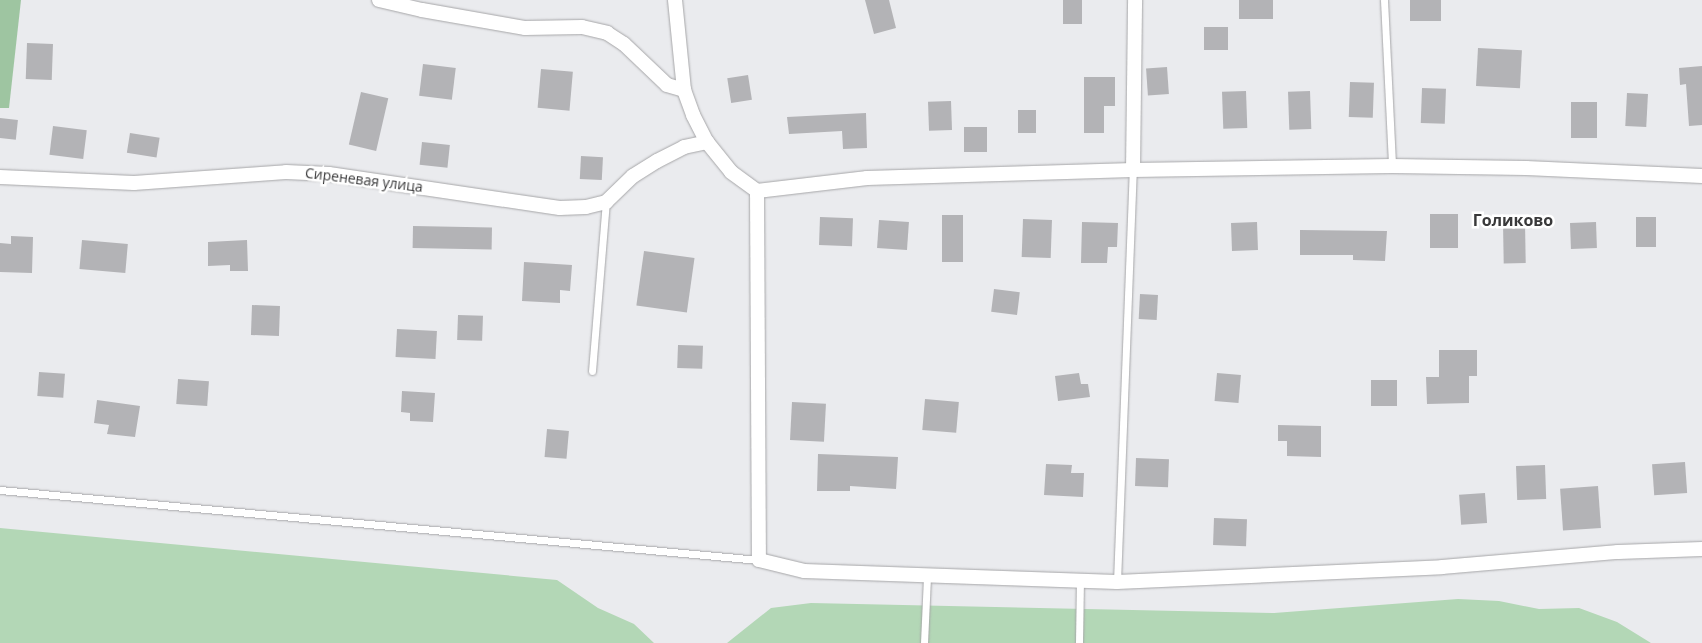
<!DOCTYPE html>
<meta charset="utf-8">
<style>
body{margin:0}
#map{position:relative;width:1702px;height:643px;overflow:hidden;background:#eaebee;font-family:"Open Sans",sans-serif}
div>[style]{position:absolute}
.green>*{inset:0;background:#b3d7b6}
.forest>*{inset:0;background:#9ec5a1}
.building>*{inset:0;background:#b3b3b6;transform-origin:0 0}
.roads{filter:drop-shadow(0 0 1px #a6a6a8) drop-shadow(0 0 1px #a6a6a8)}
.lane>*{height:7px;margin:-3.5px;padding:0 3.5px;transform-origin:3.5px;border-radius:3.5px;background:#fff}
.street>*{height:14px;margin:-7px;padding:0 7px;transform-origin:7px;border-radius:7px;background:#fff}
span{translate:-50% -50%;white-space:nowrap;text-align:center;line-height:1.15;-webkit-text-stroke:5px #fff;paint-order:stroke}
.street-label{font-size:14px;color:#39393a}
.quarter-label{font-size:16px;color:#39393a;font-weight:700}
</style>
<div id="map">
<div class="green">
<i style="clip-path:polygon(0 528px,557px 580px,598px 608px,634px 624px,654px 643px,0 643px)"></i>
<i style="clip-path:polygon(1458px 599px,1499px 601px,1539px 609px,1579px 608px,1617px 622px,1651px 643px,727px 643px,771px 608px,811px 603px,1274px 613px)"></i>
</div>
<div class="forest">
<i style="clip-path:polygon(0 0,21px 0,9px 108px,0 108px)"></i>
</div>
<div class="building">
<i style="clip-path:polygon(865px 0,889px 0,896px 28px,874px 34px)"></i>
<i style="left:1063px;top:0;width:19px;height:24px"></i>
<i style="left:1239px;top:0;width:34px;height:19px"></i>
<i style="left:1410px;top:0;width:31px;height:21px"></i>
<i style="left:1228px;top:27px;width:23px;height:24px;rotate:90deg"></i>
<i style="left:27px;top:43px;width:26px;height:36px;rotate:2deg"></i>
<i style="left:1478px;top:48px;width:44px;height:38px;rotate:3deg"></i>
<i style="left:423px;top:64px;width:33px;height:32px;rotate:7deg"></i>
<i style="clip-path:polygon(1702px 66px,1702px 125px,1689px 126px,1686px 84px,1680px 85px,1679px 68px)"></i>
<i style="left:1167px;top:67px;width:27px;height:21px;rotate:86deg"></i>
<i style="left:541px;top:69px;width:32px;height:39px;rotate:5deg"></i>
<i style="left:748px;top:75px;width:25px;height:21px;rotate:81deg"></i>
<i style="clip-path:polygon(1084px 77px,1115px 77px,1115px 106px,1104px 106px,1104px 133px,1084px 133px)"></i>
<i style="left:1350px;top:82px;width:24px;height:35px;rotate:2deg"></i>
<i style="left:1422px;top:88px;width:24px;height:35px;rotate:2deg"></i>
<i style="left:1246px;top:91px;width:37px;height:24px;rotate:88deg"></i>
<i style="left:1310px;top:91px;width:38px;height:22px;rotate:88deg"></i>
<i style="left:361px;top:92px;width:28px;height:54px;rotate:13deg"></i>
<i style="left:1627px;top:93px;width:21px;height:33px;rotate:3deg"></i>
<i style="left:951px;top:101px;width:29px;height:23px;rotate:88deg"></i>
<i style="left:1571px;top:102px;width:26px;height:36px"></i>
<i style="left:1018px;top:110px;width:18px;height:23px"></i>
<i style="clip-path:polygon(866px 113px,867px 148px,843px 149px,842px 131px,789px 134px,787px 117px)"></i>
<i style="left:0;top:118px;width:18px;height:20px;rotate:6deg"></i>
<i style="left:53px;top:126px;width:34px;height:29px;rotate:7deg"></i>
<i style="left:964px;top:127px;width:23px;height:25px"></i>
<i style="left:130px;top:133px;width:30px;height:20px;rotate:9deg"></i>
<i style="left:422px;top:142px;width:28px;height:23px;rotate:6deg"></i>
<i style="left:581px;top:156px;width:22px;height:23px;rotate:3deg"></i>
<i style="left:1430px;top:214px;width:28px;height:34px"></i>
<i style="left:942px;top:215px;width:21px;height:47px"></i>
<i style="left:820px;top:217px;width:33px;height:28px;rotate:2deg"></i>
<i style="left:1636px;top:217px;width:20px;height:30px"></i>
<i style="left:1023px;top:219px;width:29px;height:38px;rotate:2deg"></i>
<i style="left:879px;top:220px;width:30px;height:28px;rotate:4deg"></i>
<i style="clip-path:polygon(1082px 222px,1118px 223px,1117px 247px,1108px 247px,1107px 263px,1081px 263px)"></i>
<i style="left:1257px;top:222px;width:28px;height:26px;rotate:88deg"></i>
<i style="left:1525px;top:222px;width:41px;height:22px;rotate:89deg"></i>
<i style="left:1596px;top:222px;width:26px;height:26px;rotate:88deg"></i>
<i style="left:413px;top:226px;width:79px;height:22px;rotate:1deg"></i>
<i style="clip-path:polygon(1300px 230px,1387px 231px,1385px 261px,1353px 260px,1353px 255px,1300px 255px)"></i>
<i style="clip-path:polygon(11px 236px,33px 237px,32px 273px,0 272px,0 243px,11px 244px)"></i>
<i style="left:82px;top:240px;width:46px;height:29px;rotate:5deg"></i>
<i style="clip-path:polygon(247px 240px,248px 271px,230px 271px,230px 265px,208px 266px,208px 242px)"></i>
<i style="left:644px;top:251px;width:51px;height:55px;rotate:8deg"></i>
<i style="clip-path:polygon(524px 262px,572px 265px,570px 291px,560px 290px,560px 303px,522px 301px)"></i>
<i style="left:994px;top:289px;width:26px;height:23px;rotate:7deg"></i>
<i style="left:1140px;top:294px;width:18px;height:25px;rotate:3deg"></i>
<i style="left:252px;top:305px;width:28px;height:30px;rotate:2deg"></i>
<i style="left:458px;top:315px;width:25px;height:25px;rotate:2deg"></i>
<i style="left:397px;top:329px;width:40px;height:28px;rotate:3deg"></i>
<i style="left:678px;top:345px;width:25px;height:23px;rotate:2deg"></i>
<i style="clip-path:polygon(1439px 350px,1477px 350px,1477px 376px,1469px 376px,1469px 403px,1427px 404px,1426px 377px,1439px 377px)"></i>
<i style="left:39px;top:372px;width:26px;height:24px;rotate:4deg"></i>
<i style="clip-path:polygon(1079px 373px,1081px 384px,1088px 384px,1090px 397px,1058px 401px,1055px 376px)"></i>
<i style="left:1217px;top:373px;width:24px;height:28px;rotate:5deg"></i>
<i style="left:178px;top:379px;width:31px;height:25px;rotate:4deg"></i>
<i style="left:1371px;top:380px;width:26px;height:26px"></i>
<i style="clip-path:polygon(402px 391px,435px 393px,433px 422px,410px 421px,410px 413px,401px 412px)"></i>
<i style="left:925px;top:399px;width:34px;height:31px;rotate:5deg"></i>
<i style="clip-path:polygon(97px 400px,140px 406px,135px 437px,107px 434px,109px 425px,94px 423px)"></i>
<i style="left:792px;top:402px;width:34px;height:38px;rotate:3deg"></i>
<i style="clip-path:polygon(1278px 425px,1321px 426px,1321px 457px,1287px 456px,1287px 441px,1278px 441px)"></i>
<i style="left:547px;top:429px;width:22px;height:28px;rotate:5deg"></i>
<i style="clip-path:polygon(818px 454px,898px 457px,896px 489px,850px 486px,850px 491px,817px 491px)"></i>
<i style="left:1136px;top:458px;width:33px;height:28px;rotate:2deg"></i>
<i style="left:1685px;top:462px;width:31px;height:33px;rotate:86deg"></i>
<i style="clip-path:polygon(1046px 464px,1072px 465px,1071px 473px,1084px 473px,1083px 497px,1044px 495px)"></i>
<i style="left:1545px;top:465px;width:34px;height:29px;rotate:88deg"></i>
<i style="left:1598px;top:486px;width:42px;height:38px;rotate:86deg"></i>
<i style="left:1485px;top:493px;width:30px;height:26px;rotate:86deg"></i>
<i style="left:1214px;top:518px;width:33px;height:27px;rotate:2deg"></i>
</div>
<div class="roads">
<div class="lane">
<i style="left:1384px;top:0;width:166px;rotate:87.2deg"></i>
<i style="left:592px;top:371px;width:170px;rotate:-85.3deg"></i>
<i style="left:0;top:490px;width:762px;rotate:5.27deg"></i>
<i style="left:1117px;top:582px;width:412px;rotate:-87.8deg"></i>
<i style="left:924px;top:643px;width:67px;rotate:-87.4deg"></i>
<i style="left:1079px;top:643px;width:61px;rotate:-89.1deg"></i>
</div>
<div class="street">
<i style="left:379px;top:0;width:44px;rotate:13.1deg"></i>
<i style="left:422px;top:10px;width:105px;rotate:9.9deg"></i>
<i style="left:525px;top:28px;width:57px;rotate:-1deg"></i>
<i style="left:582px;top:27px;width:26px;rotate:13deg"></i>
<i style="left:607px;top:33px;width:20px;rotate:33deg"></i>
<i style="left:624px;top:44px;width:59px;rotate:43.6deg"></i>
<i style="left:667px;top:85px;width:18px;rotate:16deg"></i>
<i style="left:675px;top:0;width:90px;rotate:84.3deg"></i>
<i style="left:684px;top:90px;width:27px;rotate:70deg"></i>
<i style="left:693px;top:115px;width:30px;rotate:63deg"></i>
<i style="left:707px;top:142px;width:38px;rotate:51deg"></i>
<i style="left:731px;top:172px;width:32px;rotate:36deg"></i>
<i style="left:757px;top:191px;width:111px;rotate:-6.7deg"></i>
<i style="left:867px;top:178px;width:266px;rotate:-1.7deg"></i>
<i style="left:1133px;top:170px;width:259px;rotate:-0.9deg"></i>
<i style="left:1392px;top:166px;width:134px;rotate:0.9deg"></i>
<i style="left:1526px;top:168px;width:176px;rotate:2.6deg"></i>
<i style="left:1133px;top:170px;width:170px;rotate:-89.3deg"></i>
<i style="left:0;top:177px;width:134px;rotate:2.6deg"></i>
<i style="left:134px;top:183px;width:152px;rotate:-4.1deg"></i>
<i style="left:286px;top:172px;width:43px;rotate:2.7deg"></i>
<i style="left:329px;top:174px;width:233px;rotate:8.4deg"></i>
<i style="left:560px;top:208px;width:26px;rotate:-2deg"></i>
<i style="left:586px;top:207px;width:21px;rotate:-14deg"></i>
<i style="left:606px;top:202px;width:37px;rotate:-44deg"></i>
<i style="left:633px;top:176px;width:28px;rotate:-32deg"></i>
<i style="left:657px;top:161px;width:30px;rotate:-27deg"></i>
<i style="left:684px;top:147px;width:24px;rotate:-12deg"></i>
<i style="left:757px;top:191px;width:369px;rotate:89.7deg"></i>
<i style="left:759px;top:560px;width:46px;rotate:13.7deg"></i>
<i style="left:804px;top:571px;width:313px;rotate:2deg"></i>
<i style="left:1117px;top:582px;width:325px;rotate:-2.6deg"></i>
<i style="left:1442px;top:567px;width:177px;rotate:-4.9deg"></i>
<i style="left:1618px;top:552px;width:84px;rotate:-2deg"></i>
</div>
</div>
<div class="street-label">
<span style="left:364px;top:180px;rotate:7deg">Сиреневая улица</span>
</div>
<div class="quarter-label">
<span style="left:1513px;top:220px">Голиково</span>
</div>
</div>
